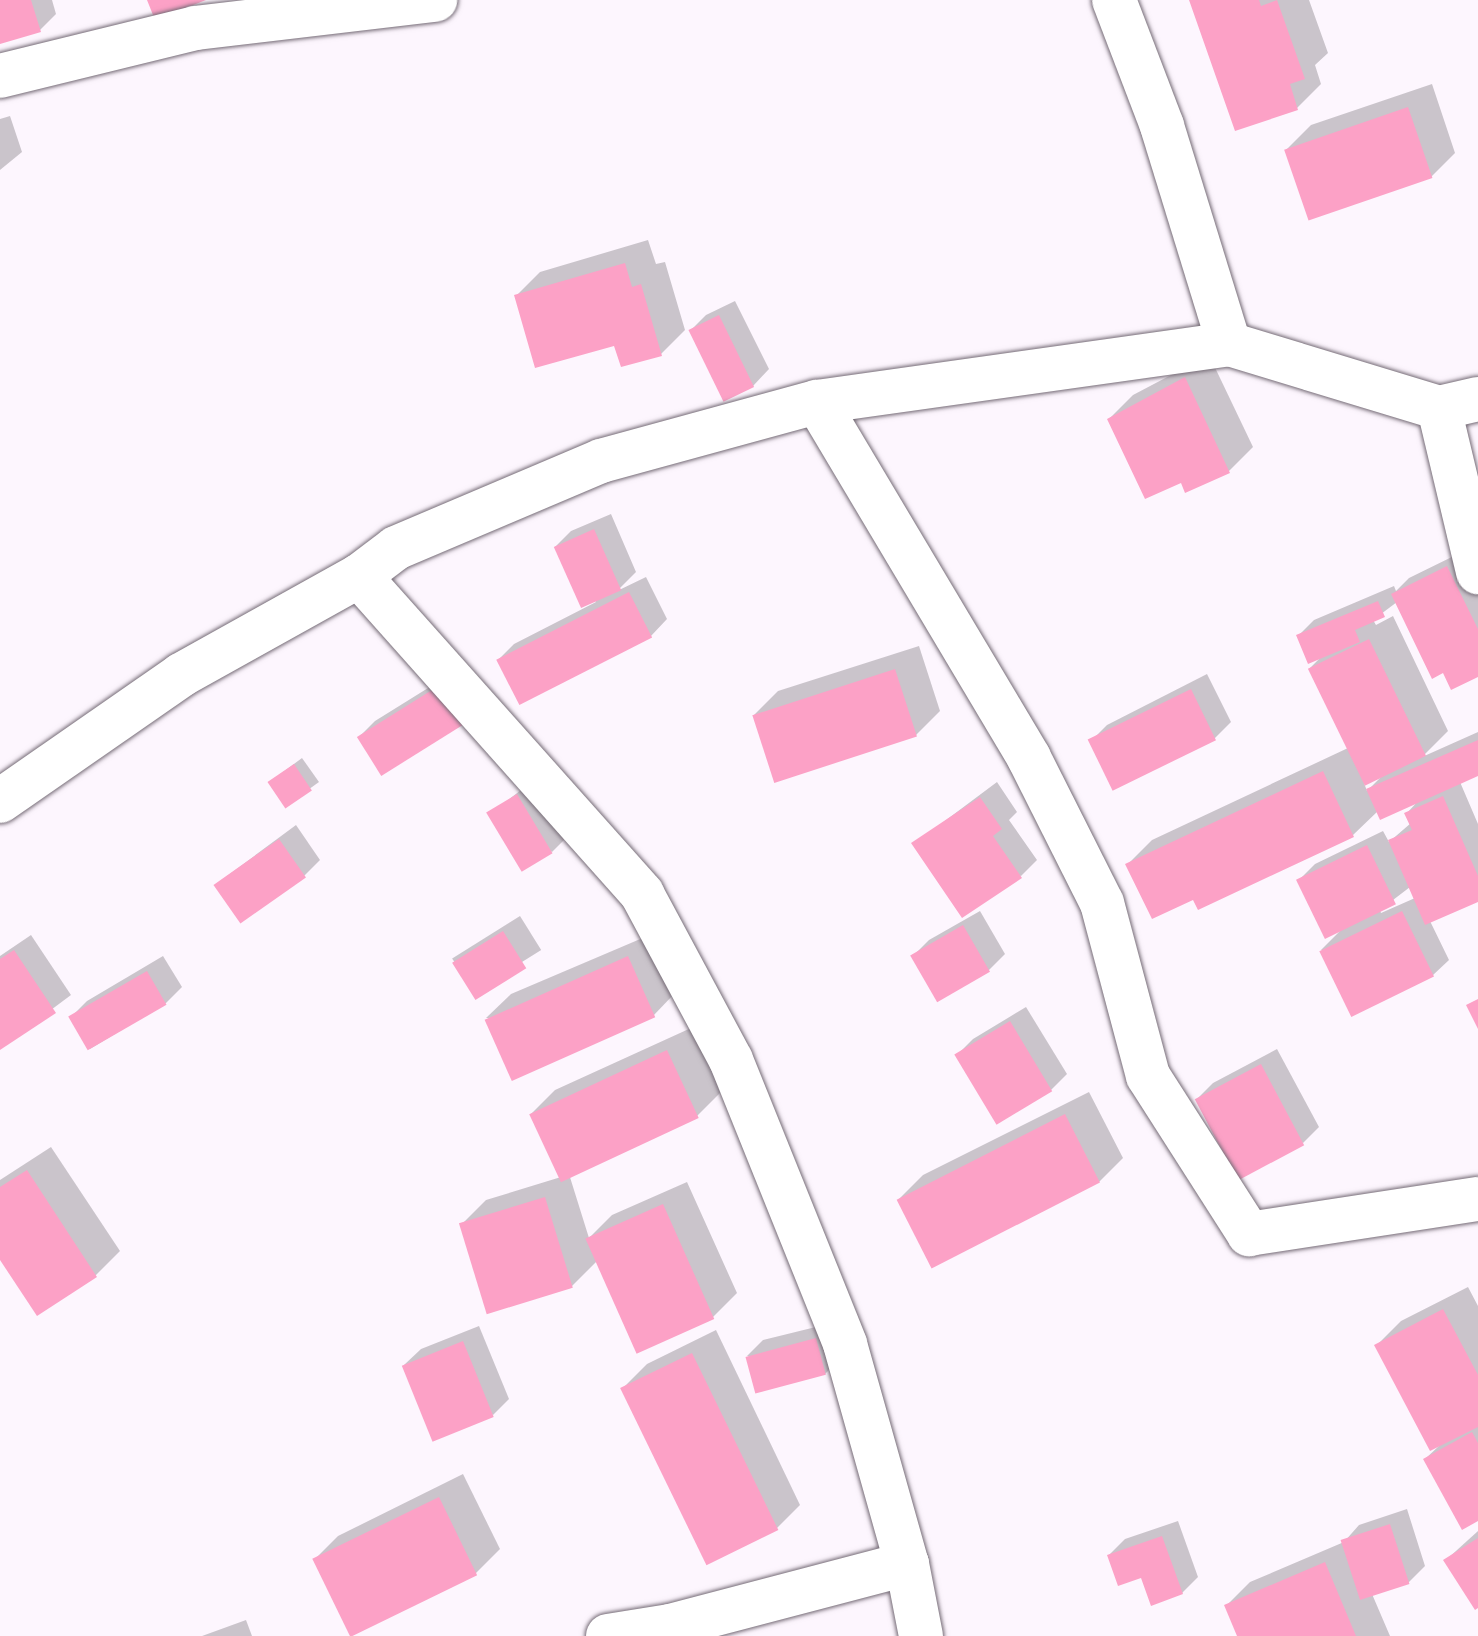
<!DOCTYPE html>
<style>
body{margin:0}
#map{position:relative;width:1478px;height:1636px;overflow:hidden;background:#fdf6fe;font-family:Barlow,sans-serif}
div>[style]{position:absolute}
.shadow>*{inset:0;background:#0003;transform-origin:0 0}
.building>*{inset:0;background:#fca1c6;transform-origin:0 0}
.roads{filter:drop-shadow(0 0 2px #756b76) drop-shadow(0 0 2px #756b76)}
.minor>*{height:44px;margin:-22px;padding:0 22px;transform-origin:22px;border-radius:22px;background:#fff}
span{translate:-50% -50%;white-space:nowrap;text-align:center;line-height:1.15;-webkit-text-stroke:8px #fdf6fe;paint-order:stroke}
</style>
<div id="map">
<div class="shadow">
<i style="clip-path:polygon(0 0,52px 0,56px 14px,40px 30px,0 41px)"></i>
<i style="clip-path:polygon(1191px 0,1309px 0,1328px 53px,1315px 65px,1321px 84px,1297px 108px)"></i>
<i style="clip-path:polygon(1432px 84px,1455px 153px,1431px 177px,1287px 149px,1311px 125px)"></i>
<i style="clip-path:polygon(10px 116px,22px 152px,0 170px,0 119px)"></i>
<i style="clip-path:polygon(648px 240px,656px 264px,665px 262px,685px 330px,661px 354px,622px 365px,616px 343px,516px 296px,540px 272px)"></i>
<i style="clip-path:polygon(735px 301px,769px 369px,753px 386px,690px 331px,706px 315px)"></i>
<i style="clip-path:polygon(1209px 355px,1253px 447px,1229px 471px,1181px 480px,1109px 419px,1133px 395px)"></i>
<i style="clip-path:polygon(611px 514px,636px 572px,617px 591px,646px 577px,667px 619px,651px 636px,498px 660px,514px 644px,596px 602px,555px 547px,571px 531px)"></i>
<i style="clip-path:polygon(evenodd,1464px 551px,1478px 580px,1478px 675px,1443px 671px,1397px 602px,1373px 620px,1376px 625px,1393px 616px,1448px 731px,1422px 757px,1478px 732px,1478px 774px,1460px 782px,1478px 824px,1478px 900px,1430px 921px,1449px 960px,1432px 976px,1321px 950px,1342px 929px,1299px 880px,1315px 864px,1383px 831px,1389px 842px,1411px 823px,1407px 813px,1419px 800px,1378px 811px,1353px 835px,1193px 897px,1128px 864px,1152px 840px,1348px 748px,1310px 668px,1322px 656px,1298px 636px,1314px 620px,1394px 586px,1396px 591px,1409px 578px,1464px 551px,1384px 774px,1367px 791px,1364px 783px,1384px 774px,1464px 551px,1410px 887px,1415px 898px,1381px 913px,1380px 910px,1410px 887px)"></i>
<i style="clip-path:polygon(919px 646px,940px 711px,916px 735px,754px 715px,778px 691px)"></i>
<i style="clip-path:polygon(457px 670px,463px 722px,359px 737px,375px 721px)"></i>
<i style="clip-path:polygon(1207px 674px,1231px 722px,1215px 738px,1115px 788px,1091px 741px,1107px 725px)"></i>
<i style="clip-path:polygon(302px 758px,319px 782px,287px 805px,279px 775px)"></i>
<i style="clip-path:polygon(534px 780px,568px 836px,552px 852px,490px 814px)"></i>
<i style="clip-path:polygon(997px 782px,1017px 812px,1009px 820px,1037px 860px,1021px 876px,914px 844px)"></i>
<i style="clip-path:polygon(296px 825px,320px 860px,304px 876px,215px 885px)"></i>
<i style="clip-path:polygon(980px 911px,1005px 954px,989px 970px,939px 999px,913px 956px,929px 940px)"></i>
<i style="left:520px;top:916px;width:40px;height:80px;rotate:58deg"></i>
<i style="clip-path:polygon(652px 934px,677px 991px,653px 1016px,486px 1018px,511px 994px)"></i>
<i style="clip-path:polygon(31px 935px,71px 995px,0 1048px,0 956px)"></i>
<i style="clip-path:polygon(163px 956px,182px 987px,166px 1003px,90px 1049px,71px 1017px,87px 1001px)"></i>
<i style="clip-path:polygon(1026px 1007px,1067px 1074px,1051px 1090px,957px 1055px,973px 1039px)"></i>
<i style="clip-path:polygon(691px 1028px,721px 1092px,697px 1116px,569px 1174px,589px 1238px,612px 1215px,687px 1182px,737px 1293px,713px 1317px,598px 1260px,572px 1286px,462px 1224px,486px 1200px,561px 1177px,531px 1114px,555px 1090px)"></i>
<i style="clip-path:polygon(1277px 1049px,1319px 1127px,1303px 1143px,1197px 1099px,1213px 1083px)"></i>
<i style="clip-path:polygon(1089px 1092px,1123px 1158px,1099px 1182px,899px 1199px,923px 1175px)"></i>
<i style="clip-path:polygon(51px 1147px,120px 1251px,96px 1275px,38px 1313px,0 1256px,0 1180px)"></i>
<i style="clip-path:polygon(1468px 1287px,1478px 1306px,1478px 1519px,1425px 1459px,1440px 1445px,1377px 1345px,1401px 1321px)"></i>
<i style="clip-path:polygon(832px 1323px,841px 1358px,825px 1374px,747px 1356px,763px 1340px)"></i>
<i style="clip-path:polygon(479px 1326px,509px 1399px,493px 1415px,404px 1365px,421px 1349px)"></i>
<i style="clip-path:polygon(716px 1330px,800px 1505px,776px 1529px,623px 1388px,647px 1364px)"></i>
<i style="clip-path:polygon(463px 1474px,500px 1549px,476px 1573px,351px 1634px,314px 1560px,338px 1536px)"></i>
<i style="clip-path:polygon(1407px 1509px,1425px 1566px,1409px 1582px,1372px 1594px,1390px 1636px,1239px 1636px,1226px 1606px,1250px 1582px,1344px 1542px,1359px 1525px)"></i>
<i style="clip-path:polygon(1178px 1521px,1198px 1577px,1182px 1593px,1109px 1555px,1125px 1539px)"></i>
<i style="clip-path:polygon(1478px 1531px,1478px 1606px,1446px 1560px)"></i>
<i style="clip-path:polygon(246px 1620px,252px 1636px,202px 1636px)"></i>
</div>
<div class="building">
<i style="clip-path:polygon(0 0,31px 0,41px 32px,0 44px)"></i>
<i style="clip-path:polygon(147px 0,206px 0,155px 20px)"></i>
<i style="clip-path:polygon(1189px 0,1259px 0,1261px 6px,1277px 0,1305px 79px,1290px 84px,1298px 110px,1235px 131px)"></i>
<i style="left:1408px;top:107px;width:75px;height:131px;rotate:71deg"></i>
<i style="clip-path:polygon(625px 263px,632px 287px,641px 284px,662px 356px,621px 367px,614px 346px,535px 368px,514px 295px)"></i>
<i style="left:719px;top:315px;width:80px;height:34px;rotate:64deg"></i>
<i style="clip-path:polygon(1185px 377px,1230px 473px,1185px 493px,1181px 483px,1145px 499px,1107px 419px)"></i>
<i style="left:594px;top:529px;width:67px;height:44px;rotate:66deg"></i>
<i style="clip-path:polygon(1447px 566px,1478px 629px,1478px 677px,1451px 690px,1443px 673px,1432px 679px,1391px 594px)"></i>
<i style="left:629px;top:592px;width:51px;height:149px;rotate:63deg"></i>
<i style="clip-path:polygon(1378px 601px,1385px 617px,1355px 630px,1360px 642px,1308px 664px,1296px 635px)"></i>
<i style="left:1369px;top:639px;width:130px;height:68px;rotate:64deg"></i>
<i style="left:895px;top:669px;width:71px;height:150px;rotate:72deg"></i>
<i style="left:440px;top:685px;width:46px;height:98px;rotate:58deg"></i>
<i style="left:1191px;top:689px;width:57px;height:115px;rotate:64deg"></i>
<i style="clip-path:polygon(1478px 740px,1478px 776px,1380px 820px,1366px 789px)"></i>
<i style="left:294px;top:764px;width:32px;height:32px;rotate:56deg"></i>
<i style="clip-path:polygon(1323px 771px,1354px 837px,1198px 910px,1193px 900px,1152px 919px,1125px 864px)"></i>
<i style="left:517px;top:794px;width:69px;height:36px;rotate:59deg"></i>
<i style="clip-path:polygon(1443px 796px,1478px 876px,1478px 902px,1425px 925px,1388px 840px,1412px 830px,1404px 813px)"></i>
<i style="clip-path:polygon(980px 797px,1002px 829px,993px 836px,1022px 878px,962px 918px,911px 843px)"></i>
<i style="left:279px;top:839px;width:47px;height:80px;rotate:55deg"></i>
<i style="left:1367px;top:845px;width:66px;height:79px;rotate:64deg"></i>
<i style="left:1402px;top:911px;width:73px;height:92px;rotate:64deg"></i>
<i style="left:963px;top:925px;width:54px;height:61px;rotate:60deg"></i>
<i style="left:503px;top:931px;width:44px;height:60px;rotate:58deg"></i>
<i style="clip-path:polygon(14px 950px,56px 1013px,0 1050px,0 959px)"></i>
<i style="left:628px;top:956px;width:67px;height:157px;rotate:66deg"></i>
<i style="left:147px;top:971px;width:39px;height:91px;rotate:60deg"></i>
<i style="clip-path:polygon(1478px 999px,1478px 1029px,1466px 1005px)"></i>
<i style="left:1010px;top:1021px;width:82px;height:65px;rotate:59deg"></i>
<i style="left:667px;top:1050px;width:75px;height:152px;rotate:65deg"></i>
<i style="left:1261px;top:1064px;width:92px;height:75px;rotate:62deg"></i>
<i style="left:1065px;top:1114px;width:77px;height:189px;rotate:63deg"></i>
<i style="clip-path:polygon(27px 1170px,97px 1277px,37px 1316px,0 1260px,0 1187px)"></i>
<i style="left:545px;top:1197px;width:95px;height:90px;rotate:73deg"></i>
<i style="left:663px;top:1204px;width:126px;height:85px;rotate:66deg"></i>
<i style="clip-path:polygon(1443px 1309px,1478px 1375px,1478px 1427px,1430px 1451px,1374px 1345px)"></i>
<i style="left:816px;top:1338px;width:38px;height:73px;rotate:75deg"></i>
<i style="left:463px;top:1341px;width:82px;height:66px;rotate:68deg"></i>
<i style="left:692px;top:1353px;width:197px;height:80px;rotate:64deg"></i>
<i style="clip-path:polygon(1472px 1432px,1478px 1443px,1478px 1521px,1462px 1530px,1423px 1459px)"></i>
<i style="left:439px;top:1497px;width:87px;height:141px;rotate:64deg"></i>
<i style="left:1390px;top:1524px;width:63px;height:52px;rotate:72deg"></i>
<i style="clip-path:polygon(1162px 1536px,1183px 1594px,1151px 1606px,1141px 1578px,1118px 1586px,1107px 1555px)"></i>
<i style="clip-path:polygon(1478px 1538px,1478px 1608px,1475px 1610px,1443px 1560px)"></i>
<i style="clip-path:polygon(1325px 1562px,1356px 1636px,1237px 1636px,1224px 1605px)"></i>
</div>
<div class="roads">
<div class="minor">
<i style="left:1114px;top:0;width:135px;rotate:69.1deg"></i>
<i style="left:1162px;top:126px;width:228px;rotate:72.9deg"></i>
<i style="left:0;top:76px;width:201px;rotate:-13.8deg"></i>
<i style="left:195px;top:28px;width:242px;rotate:-6.7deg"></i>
<i style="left:817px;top:402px;width:414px;rotate:59.2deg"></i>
<i style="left:1029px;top:758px;width:162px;rotate:63.3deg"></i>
<i style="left:1102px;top:903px;width:179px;rotate:75.1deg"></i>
<i style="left:1148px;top:1076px;width:188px;rotate:57.4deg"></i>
<i style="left:1249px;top:1234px;width:232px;rotate:-8.7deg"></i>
<i style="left:1439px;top:408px;width:169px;rotate:76.6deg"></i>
<i style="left:359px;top:576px;width:426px;rotate:48.3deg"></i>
<i style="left:642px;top:894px;width:188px;rotate:61.8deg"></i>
<i style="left:731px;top:1060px;width:306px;rotate:68.1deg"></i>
<i style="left:845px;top:1344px;width:229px;rotate:74.3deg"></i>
<i style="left:907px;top:1564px;width:73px;rotate:79deg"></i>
<i style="left:0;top:801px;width:221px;rotate:-34.8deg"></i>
<i style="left:181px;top:675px;width:204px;rotate:-29.1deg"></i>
<i style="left:359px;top:576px;width:46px;rotate:-37.1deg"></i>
<i style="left:396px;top:548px;width:223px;rotate:-23deg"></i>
<i style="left:601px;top:461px;width:224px;rotate:-15.3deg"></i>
<i style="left:817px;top:402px;width:416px;rotate:-8deg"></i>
<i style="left:1229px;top:344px;width:220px;rotate:16.9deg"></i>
<i style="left:1439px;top:408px;width:40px;rotate:-13deg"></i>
<i style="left:608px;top:1636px;width:63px;rotate:-9.2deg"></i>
<i style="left:670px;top:1626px;width:245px;rotate:-14.7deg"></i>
</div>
</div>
</div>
